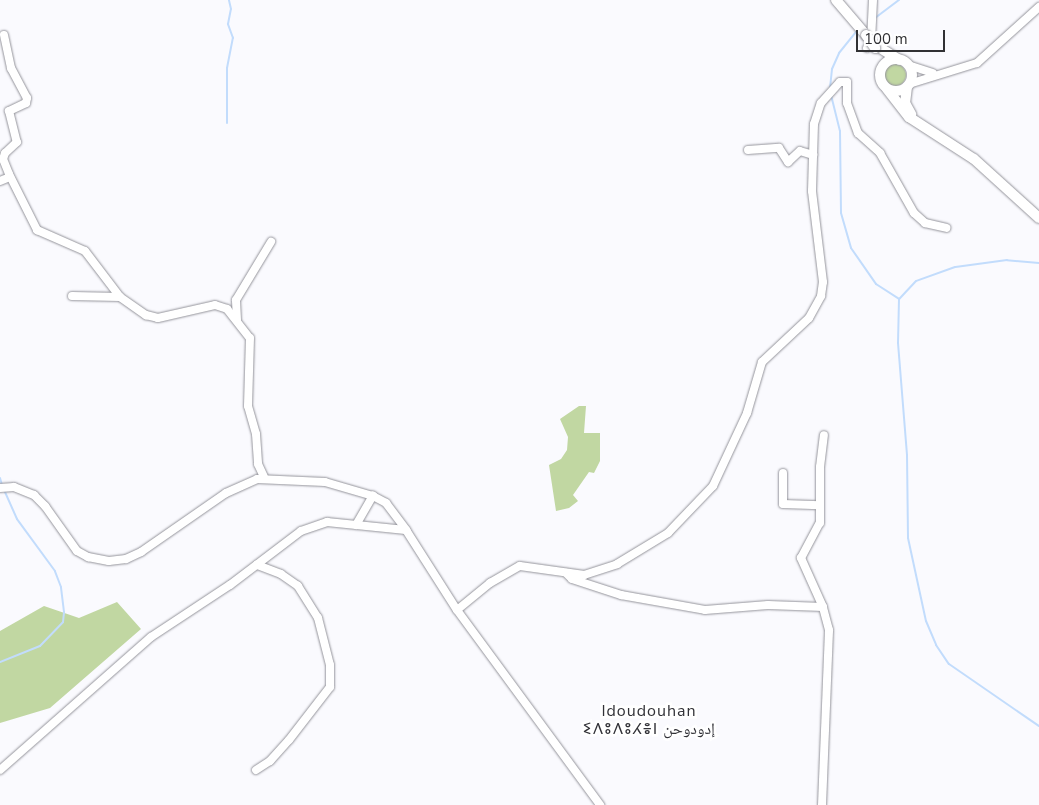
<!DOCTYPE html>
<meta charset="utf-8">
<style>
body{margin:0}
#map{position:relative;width:1039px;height:805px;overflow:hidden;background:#fafafe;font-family:"Nunito Sans","Noto Naskh Arabic","Noto Sans Tifinagh",sans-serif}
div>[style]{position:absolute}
.green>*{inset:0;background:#c1d7a2}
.round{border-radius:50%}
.stream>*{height:2px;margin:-1px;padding:0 1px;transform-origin:1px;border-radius:1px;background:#c2dcfc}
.roads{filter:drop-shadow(0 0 1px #94949b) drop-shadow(0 0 1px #94949b)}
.minor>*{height:8px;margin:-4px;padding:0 4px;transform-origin:4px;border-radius:4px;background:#fff}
.major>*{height:10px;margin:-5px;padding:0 5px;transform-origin:5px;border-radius:5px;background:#fff}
.major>.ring{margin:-5px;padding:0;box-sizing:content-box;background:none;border:10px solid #fff;border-radius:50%}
.bridges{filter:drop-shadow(0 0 1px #94949b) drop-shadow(0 0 1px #94949b)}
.major-bridge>*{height:10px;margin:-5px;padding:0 5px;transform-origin:5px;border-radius:5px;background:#fff}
span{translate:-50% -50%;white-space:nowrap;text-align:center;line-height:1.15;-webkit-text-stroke:5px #fff;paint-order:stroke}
.quarter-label{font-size:16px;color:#313137;letter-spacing:1px}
.scale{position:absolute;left:856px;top:30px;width:89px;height:22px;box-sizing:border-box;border:2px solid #313134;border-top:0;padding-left:6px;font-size:15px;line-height:18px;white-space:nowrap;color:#313134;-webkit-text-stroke:4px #fff;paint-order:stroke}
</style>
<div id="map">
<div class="green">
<i class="round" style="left:884px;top:64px;width:22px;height:22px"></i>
<i style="clip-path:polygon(579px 406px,586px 406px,584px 433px,600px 433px,600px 461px,594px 473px,589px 472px,573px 495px,578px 501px,569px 508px,556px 511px,549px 465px,561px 459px,567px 450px,568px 437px,560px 419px)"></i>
<i style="clip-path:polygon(117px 602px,141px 629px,50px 708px,0 723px,0 631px,44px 606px,79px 618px)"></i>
</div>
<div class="stream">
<i style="left:875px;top:18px;width:30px;rotate:-37deg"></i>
<i style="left:830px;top:88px;width:19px;rotate:-84deg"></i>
<i style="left:832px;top:69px;width:17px;rotate:-66deg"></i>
<i style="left:839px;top:53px;width:28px;rotate:-51deg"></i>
<i style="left:831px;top:95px;width:37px;rotate:76deg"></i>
<i style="left:840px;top:131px;width:82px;rotate:89.3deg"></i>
<i style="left:841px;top:213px;width:36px;rotate:74deg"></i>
<i style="left:851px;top:248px;width:44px;rotate:55.2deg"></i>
<i style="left:876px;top:284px;width:27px;rotate:33deg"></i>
<i style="left:227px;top:123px;width:55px;rotate:-90deg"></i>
<i style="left:227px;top:68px;width:31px;rotate:-79deg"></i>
<i style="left:233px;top:38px;width:15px;rotate:-110deg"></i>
<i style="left:228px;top:24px;width:15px;rotate:-79deg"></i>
<i style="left:231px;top:9px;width:9px;rotate:-103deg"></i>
<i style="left:1039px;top:263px;width:32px;rotate:-175deg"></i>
<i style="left:1007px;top:260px;width:52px;rotate:172.3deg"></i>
<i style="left:955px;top:267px;width:41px;rotate:160.3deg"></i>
<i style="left:916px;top:281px;width:25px;rotate:133deg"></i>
<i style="left:899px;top:299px;width:44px;rotate:91.3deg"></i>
<i style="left:898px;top:343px;width:112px;rotate:85.4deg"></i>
<i style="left:907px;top:455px;width:83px;rotate:89.3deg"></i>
<i style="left:908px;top:538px;width:85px;rotate:77.8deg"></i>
<i style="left:926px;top:621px;width:26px;rotate:67deg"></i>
<i style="left:936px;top:645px;width:23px;rotate:56deg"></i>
<i style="left:949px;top:664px;width:109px;rotate:34.6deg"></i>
<i style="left:0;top:478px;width:7px;rotate:74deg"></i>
<i style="left:0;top:662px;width:43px;rotate:-21.8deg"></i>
<i style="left:40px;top:646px;width:33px;rotate:-46deg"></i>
<i style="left:63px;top:622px;width:10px;rotate:-84deg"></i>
<i style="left:64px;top:612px;width:25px;rotate:-97deg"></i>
<i style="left:61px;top:587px;width:17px;rotate:-111deg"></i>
<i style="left:55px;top:571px;width:64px;rotate:-126.2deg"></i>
<i style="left:17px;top:519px;width:32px;rotate:-114deg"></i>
</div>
<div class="roads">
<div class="minor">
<i style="left:4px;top:35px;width:34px;rotate:78deg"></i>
<i style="left:11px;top:68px;width:34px;rotate:62deg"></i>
<i style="left:27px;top:98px;width:5px;rotate:101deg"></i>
<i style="left:26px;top:103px;width:19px;rotate:155deg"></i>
<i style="left:9px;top:111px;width:32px;rotate:76deg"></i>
<i style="left:17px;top:142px;width:16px;rotate:137deg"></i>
<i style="left:5px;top:153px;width:6px;rotate:108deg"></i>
<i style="left:3px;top:159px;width:16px;rotate:68deg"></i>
<i style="left:9px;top:174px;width:63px;rotate:63.4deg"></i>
<i style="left:37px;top:230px;width:52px;rotate:23.6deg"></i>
<i style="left:85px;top:251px;width:58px;rotate:52.7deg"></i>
<i style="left:867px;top:48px;width:8px;rotate:-60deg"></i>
<i style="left:871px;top:41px;width:41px;rotate:-87.2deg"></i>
<i style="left:908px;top:65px;width:26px;rotate:18deg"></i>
<i style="left:909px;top:84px;width:71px;rotate:-17.2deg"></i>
<i style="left:977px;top:63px;width:84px;rotate:-42.1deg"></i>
<i style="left:748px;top:150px;width:31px;rotate:-4deg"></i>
<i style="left:779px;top:148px;width:17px;rotate:57deg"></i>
<i style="left:788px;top:162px;width:16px;rotate:-43deg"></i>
<i style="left:800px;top:151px;width:14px;rotate:17deg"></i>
<i style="left:0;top:181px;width:11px;rotate:-22deg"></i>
<i style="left:72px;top:296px;width:48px;rotate:1.2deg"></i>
<i style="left:120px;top:297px;width:32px;rotate:35deg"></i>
<i style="left:146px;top:315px;width:12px;rotate:14deg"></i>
<i style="left:158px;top:318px;width:58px;rotate:-12.8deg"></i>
<i style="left:215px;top:305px;width:13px;rotate:18deg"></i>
<i style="left:227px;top:309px;width:37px;rotate:52deg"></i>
<i style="left:250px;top:338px;width:68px;rotate:91.7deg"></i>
<i style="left:248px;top:406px;width:29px;rotate:74deg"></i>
<i style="left:256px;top:434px;width:30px;rotate:86deg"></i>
<i style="left:258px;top:464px;width:14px;rotate:65deg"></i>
<i style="left:237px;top:320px;width:20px;rotate:-93deg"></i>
<i style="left:236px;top:300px;width:68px;rotate:-58.9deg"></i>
<i style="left:783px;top:473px;width:31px;rotate:90deg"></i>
<i style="left:783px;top:504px;width:37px;rotate:2deg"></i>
<i style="left:0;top:488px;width:14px;rotate:-4deg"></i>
<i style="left:14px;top:487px;width:22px;rotate:22deg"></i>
<i style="left:34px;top:495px;width:16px;rotate:45deg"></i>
<i style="left:45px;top:506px;width:55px;rotate:54.6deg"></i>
<i style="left:77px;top:551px;width:13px;rotate:29deg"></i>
<i style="left:88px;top:557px;width:21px;rotate:11deg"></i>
<i style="left:109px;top:561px;width:17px;rotate:-7deg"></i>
<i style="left:126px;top:559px;width:17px;rotate:-25deg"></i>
<i style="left:141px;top:552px;width:103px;rotate:-34.8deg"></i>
<i style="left:226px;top:493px;width:34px;rotate:-24deg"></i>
<i style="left:257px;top:479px;width:68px;rotate:2.5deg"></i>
<i style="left:325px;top:482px;width:50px;rotate:16.3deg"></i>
<i style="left:373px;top:496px;width:15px;rotate:28deg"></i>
<i style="left:386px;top:503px;width:34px;rotate:53deg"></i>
<i style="left:406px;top:530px;width:95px;rotate:57.5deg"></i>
<i style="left:457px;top:610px;width:242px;rotate:53.7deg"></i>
<i style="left:356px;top:525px;width:34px;rotate:-60deg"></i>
<i style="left:566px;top:573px;width:8px;rotate:45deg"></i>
<i style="left:572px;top:579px;width:52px;rotate:18.1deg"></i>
<i style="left:621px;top:595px;width:85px;rotate:10.1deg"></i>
<i style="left:705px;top:610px;width:63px;rotate:-4.5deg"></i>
<i style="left:768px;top:605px;width:55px;rotate:2.1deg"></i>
<i style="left:457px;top:610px;width:43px;rotate:-39.3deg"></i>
<i style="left:490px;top:583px;width:34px;rotate:-30deg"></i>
<i style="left:520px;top:566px;width:65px;rotate:8deg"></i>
<i style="left:584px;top:575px;width:35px;rotate:-18deg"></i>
<i style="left:617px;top:564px;width:60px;rotate:-31.3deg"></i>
<i style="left:668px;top:533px;width:65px;rotate:-46.2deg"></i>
<i style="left:713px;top:486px;width:81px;rotate:-65deg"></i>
<i style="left:747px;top:413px;width:53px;rotate:-73.6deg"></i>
<i style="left:762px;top:362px;width:64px;rotate:-43.1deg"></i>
<i style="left:809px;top:318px;width:25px;rotate:-61deg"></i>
<i style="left:821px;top:296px;width:14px;rotate:-82deg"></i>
<i style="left:823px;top:282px;width:92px;rotate:-96.9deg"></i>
<i style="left:812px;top:191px;width:67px;rotate:-88.3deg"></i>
<i style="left:814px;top:124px;width:22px;rotate:-72deg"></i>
<i style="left:821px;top:103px;width:28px;rotate:-48deg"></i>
<i style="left:840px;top:82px;width:7px"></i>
<i style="left:847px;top:82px;width:21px;rotate:90deg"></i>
<i style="left:847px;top:103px;width:32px;rotate:70deg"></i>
<i style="left:858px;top:133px;width:30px;rotate:42deg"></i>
<i style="left:880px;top:153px;width:69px;rotate:60.5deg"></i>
<i style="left:914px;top:213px;width:15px;rotate:42deg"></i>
<i style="left:925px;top:223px;width:22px;rotate:13deg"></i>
<i style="left:0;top:770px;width:201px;rotate:-41.4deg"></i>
<i style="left:151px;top:637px;width:95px;rotate:-33.4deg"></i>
<i style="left:230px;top:585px;width:89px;rotate:-37.3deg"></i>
<i style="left:301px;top:531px;width:28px;rotate:-19deg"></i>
<i style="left:327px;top:522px;width:79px;rotate:5.8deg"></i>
<i style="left:256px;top:770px;width:17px;rotate:-33deg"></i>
<i style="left:270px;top:761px;width:28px;rotate:-48deg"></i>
<i style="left:289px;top:740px;width:67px;rotate:-52.3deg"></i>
<i style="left:330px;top:687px;width:22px;rotate:-90deg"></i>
<i style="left:330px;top:665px;width:49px;rotate:-104.3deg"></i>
<i style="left:318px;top:618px;width:38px;rotate:-122deg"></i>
<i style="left:298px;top:586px;width:21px;rotate:-145deg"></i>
<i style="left:281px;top:574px;width:26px;rotate:-159deg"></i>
<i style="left:822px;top:805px;width:175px;rotate:-87.7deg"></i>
<i style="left:829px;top:630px;width:24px;rotate:-105deg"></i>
<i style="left:823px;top:607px;width:54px;rotate:-114.2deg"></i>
<i style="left:801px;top:558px;width:40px;rotate:-62deg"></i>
<i style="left:820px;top:523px;width:56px;rotate:-90deg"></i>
<i style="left:820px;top:467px;width:32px;rotate:-83deg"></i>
</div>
<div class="major">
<i style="left:836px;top:0;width:46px;rotate:49.4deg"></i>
<i style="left:877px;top:46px;width:26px;rotate:32deg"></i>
<i class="ring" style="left:880px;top:59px;width:22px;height:22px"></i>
<i style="left:907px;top:87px;width:16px;rotate:97deg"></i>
<i style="left:905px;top:103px;width:13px;rotate:61deg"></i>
<i style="left:887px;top:89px;width:36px;rotate:52deg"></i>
<i style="left:909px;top:117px;width:77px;rotate:32.9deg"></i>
<i style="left:974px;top:159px;width:88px;rotate:42.2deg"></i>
</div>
</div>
<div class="bridges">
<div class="major-bridge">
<i style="left:866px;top:35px;width:16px;rotate:55deg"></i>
</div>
</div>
<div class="quarter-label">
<span style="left:649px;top:720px">Idoudouhan<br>ⵉⴷⵓⴷⵓⵃⴻⵏ إدودوحن</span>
</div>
<div class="scale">100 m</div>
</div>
